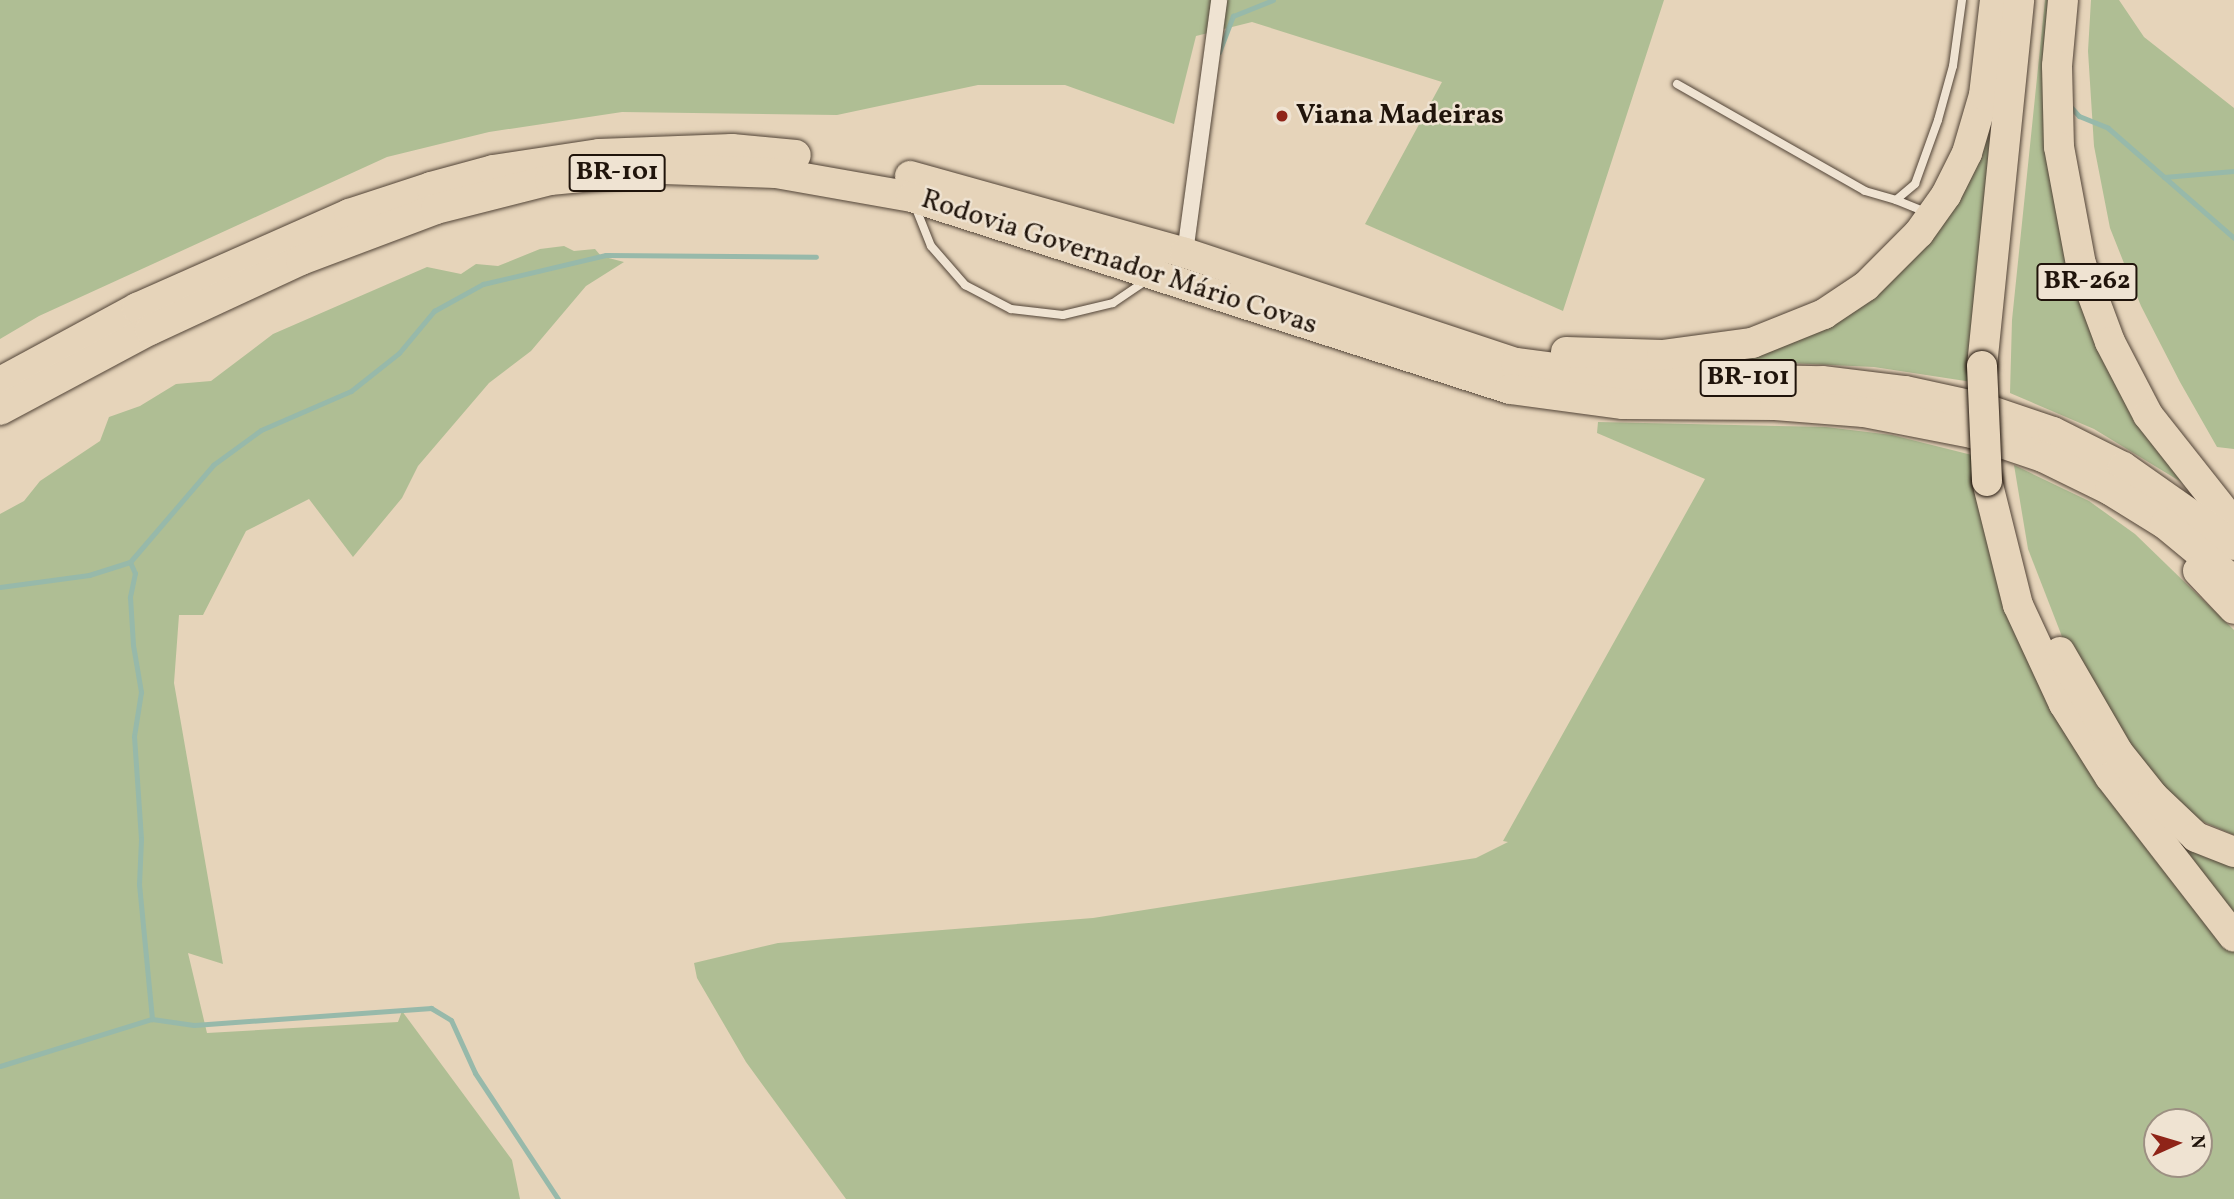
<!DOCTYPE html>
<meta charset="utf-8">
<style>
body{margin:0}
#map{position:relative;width:2234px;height:1199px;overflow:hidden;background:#e6d4ba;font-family:Vollkorn,serif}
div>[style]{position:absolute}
.green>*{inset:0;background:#afbe94}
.stream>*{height:5px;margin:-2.5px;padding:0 2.5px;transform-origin:2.5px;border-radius:2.5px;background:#97b9aa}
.roads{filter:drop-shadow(0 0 2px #524437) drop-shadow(0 0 2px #524437)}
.lane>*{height:8px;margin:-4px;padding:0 4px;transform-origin:4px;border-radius:4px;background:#efe3d2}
.street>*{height:16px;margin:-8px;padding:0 8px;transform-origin:8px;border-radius:8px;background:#efe3d2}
.highway>*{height:30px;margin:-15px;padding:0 15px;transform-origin:15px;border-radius:15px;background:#e6d4ba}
.bridges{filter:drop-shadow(0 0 2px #20140b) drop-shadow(0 0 2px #20140b)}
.highway-bridge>*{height:30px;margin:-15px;padding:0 15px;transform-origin:15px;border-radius:15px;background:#e6d4ba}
.dots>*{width:19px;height:19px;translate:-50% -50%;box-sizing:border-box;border:4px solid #efe3d2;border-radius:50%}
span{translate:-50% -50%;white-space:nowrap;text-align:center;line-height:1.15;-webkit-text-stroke:5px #efe3d2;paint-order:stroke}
.shield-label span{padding:2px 5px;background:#efe3d2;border:2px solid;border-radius:5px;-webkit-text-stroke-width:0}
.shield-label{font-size:26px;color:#20140b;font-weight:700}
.poi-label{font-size:28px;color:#20140b;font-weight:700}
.left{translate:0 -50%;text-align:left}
.street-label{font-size:28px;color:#20140b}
.north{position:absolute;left:2143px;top:1108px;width:70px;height:70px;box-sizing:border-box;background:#efe3d2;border:2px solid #9c9082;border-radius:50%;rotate:86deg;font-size:19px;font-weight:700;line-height:28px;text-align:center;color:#20140b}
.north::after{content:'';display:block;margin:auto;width:24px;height:32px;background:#8f2418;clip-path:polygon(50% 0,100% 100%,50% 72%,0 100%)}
</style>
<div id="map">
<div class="green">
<i style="clip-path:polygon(0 0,1664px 0,1563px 311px,1365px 224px,1442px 82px,1252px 22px,1196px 36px,1174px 124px,1065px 85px,978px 85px,837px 115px,622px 112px,489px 132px,387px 157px,39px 316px,0 339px)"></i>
<i style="clip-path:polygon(2045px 0,2054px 0,2056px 184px,2191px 488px,2094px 429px,2010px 393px,2012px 320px)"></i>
<i style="clip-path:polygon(2091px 0,2119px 0,2144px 37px,2234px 108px,2234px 449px,2217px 447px,2180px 382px,2141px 306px,2110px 228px,2094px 146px,2088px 51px)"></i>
<i style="clip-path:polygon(1996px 89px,1972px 382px,1874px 367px,1749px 361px,1748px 352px,1872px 291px)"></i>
<i style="clip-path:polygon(564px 246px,574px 251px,595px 249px,601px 256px,624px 262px,586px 286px,531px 351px,489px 383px,418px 466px,402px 498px,353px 557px,309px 499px,246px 531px,203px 615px,179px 615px,174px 683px,223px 964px,188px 953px,207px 1033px,398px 1022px,402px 1011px,512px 1160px,520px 1199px,0 1199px,0 514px,24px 501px,40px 481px,100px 441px,109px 417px,140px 406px,176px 384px,211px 381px,273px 334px,427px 267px,461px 274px,476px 264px,498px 266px,540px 249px)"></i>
<i style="clip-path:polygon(evenodd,1598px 422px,1826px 427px,1892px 435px,1976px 456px,1992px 551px,2234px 950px,2234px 1199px,846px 1199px,746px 1062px,697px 978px,694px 963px,778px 943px,1093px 918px,1476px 858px,1508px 842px,1503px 841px,1705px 479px,1597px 433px,1598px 422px,2157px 1122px,2199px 1122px,2199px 1164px,2157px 1164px,2157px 1122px)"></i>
<i style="clip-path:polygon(2014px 465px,2089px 501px,2135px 534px,2234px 630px,2234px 835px,2190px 816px,2141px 763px,2068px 652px,2028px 549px)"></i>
<i style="clip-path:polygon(2174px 837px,2204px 857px,2234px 866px,2234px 923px)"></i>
</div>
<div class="stream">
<i style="left:1219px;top:52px;width:39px;rotate:-69deg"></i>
<i style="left:1233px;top:16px;width:43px;rotate:-21.8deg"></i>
<i style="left:2069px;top:105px;width:15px;rotate:48deg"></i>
<i style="left:2079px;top:116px;width:31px;rotate:22deg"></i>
<i style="left:2108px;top:128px;width:167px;rotate:41.1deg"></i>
<i style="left:2164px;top:177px;width:70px;rotate:-4.9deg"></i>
<i style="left:130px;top:562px;width:12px;rotate:66deg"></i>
<i style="left:135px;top:573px;width:25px;rotate:102deg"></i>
<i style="left:130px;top:597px;width:48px;rotate:86.4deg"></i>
<i style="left:133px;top:645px;width:48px;rotate:80.3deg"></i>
<i style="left:141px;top:692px;width:45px;rotate:99deg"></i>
<i style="left:134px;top:736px;width:103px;rotate:86.1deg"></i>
<i style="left:141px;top:839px;width:45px;rotate:92.5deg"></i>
<i style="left:139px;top:884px;width:136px;rotate:84.5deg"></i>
<i style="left:0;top:587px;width:90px;rotate:-7.7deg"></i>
<i style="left:89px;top:575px;width:43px;rotate:-17.6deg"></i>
<i style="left:130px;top:562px;width:128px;rotate:-49.4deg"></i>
<i style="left:213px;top:465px;width:59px;rotate:-36.1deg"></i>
<i style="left:261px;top:430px;width:98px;rotate:-23.4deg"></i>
<i style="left:351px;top:391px;width:61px;rotate:-38.4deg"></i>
<i style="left:399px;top:353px;width:55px;rotate:-50.2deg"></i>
<i style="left:434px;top:311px;width:56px;rotate:-28.9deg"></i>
<i style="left:483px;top:284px;width:126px;rotate:-13.3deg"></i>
<i style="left:606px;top:255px;width:210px;rotate:0.5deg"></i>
<i style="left:0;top:1066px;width:159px;rotate:-17.2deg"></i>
<i style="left:152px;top:1019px;width:42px;rotate:8.1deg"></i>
<i style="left:194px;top:1025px;width:238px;rotate:-4.1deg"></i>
<i style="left:431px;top:1008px;width:23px;rotate:31deg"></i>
<i style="left:451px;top:1020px;width:58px;rotate:65.6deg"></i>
<i style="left:475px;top:1073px;width:151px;rotate:56.6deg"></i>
</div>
<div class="roads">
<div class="lane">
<i style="left:1677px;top:84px;width:216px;rotate:29.6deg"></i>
<i style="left:1865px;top:191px;width:32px;rotate:16deg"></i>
<i style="left:1896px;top:200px;width:25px;rotate:-40deg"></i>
<i style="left:1915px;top:184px;width:68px;rotate:-70.2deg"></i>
<i style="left:1938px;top:120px;width:56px;rotate:-74.5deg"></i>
<i style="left:1953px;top:66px;width:67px;rotate:-82.2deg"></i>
<i style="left:1896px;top:200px;width:32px;rotate:22deg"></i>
<i style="left:915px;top:206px;width:43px;rotate:68.2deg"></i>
<i style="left:931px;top:246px;width:52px;rotate:48.9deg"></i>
<i style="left:965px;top:285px;width:52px;rotate:27.6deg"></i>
<i style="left:1011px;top:309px;width:52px;rotate:6.6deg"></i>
<i style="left:1063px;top:315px;width:51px;rotate:-13.5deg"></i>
<i style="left:1113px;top:303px;width:41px;rotate:-34.1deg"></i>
</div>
<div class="street">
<i style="left:1185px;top:253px;width:255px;rotate:-82.3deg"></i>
</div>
<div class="highway">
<i style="left:2063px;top:0;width:66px;rotate:95.2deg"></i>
<i style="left:2057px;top:66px;width:81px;rotate:88.6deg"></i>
<i style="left:2059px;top:147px;width:119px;rotate:79.4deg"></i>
<i style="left:2081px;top:264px;width:83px;rotate:69.6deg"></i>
<i style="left:2110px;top:342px;width:82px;rotate:62.5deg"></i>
<i style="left:2148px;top:415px;width:139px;rotate:51.7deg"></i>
<i style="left:910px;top:176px;width:286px;rotate:15.6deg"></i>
<i style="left:1185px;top:253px;width:349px;rotate:18.4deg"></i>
<i style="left:1516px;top:363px;width:109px;rotate:7.4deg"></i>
<i style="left:1624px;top:377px;width:198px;rotate:1.2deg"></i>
<i style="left:1822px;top:381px;width:84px;rotate:6.9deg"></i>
<i style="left:1905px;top:391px;width:76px;rotate:12.2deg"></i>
<i style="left:1979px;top:407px;width:78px;rotate:18.7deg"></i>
<i style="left:2053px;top:432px;width:78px;rotate:26.6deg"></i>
<i style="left:2123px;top:467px;width:136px;rotate:35.1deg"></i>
<i style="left:1566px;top:352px;width:96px;rotate:1.8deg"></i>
<i style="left:1662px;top:355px;width:91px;rotate:-7.6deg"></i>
<i style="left:1752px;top:343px;width:78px;rotate:-21.9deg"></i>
<i style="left:1824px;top:314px;width:50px;rotate:-33.7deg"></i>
<i style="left:1866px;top:286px;width:75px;rotate:-45deg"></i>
<i style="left:1919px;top:233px;width:47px;rotate:-54.6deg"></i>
<i style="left:1946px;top:195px;width:47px;rotate:-63.4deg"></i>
<i style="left:1967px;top:153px;width:60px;rotate:-73.7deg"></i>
<i style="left:1984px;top:95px;width:96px;rotate:-83.4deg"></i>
<i style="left:1982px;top:366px;width:368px;rotate:-84.2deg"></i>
<i style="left:0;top:382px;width:156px;rotate:-28.4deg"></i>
<i style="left:137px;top:308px;width:232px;rotate:-23.9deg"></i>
<i style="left:349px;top:214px;width:86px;rotate:-18.2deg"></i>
<i style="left:431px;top:187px;width:64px;rotate:-15.3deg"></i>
<i style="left:493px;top:170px;width:107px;rotate:-8.6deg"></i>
<i style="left:599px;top:154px;width:133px;rotate:-2.2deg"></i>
<i style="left:732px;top:149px;width:64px;rotate:5.4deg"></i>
<i style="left:0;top:410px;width:170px;rotate:-28.1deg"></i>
<i style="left:150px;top:330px;width:166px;rotate:-24.9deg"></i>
<i style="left:301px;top:260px;width:144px;rotate:-20.7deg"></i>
<i style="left:436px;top:209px;width:118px;rotate:-14.3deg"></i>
<i style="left:550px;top:180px;width:115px;rotate:-5.5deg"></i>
<i style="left:664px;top:169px;width:112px;rotate:2deg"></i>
<i style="left:776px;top:173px;width:138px;rotate:10deg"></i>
<i style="left:912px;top:197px;width:628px;rotate:17.8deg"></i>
<i style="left:1510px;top:389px;width:114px;rotate:7.6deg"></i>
<i style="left:1623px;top:404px;width:152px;rotate:0.4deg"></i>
<i style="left:1775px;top:405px;width:89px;rotate:4.5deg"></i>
<i style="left:1864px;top:412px;width:110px;rotate:11deg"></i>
<i style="left:1972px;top:433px;width:75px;rotate:18.7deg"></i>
<i style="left:2043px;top:457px;width:75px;rotate:26.2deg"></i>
<i style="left:2110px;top:490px;width:65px;rotate:31.7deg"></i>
<i style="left:2165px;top:524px;width:89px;rotate:39.6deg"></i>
<i style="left:1987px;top:481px;width:128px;rotate:76deg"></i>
<i style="left:2018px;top:605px;width:109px;rotate:65.1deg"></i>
<i style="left:2064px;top:704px;width:86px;rotate:57.8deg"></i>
<i style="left:2110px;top:777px;width:202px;rotate:52.2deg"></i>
<i style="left:2198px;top:571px;width:52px;rotate:46.5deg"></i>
<i style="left:2060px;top:652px;width:116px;rotate:59.9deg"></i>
<i style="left:2118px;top:752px;width:56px;rotate:51.5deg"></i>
<i style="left:2153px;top:796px;width:59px;rotate:43.6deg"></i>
<i style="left:2196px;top:837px;width:41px;rotate:21.5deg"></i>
</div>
</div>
<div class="bridges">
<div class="highway-bridge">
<i style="left:1982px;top:366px;width:115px;rotate:87.5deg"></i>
</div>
</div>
<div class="dots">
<i style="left:1282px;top:116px;background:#8f2418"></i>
</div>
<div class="shield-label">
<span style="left:617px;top:173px">BR-101</span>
<span style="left:2087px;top:282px">BR-262</span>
<span style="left:1748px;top:378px">BR-101</span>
</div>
<div class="poi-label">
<span class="left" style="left:1296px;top:116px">Viana Madeiras</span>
</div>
<div class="street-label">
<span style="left:1119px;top:263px;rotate:18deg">Rodovia Governador Mário Covas</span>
</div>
<div class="north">N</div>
</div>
